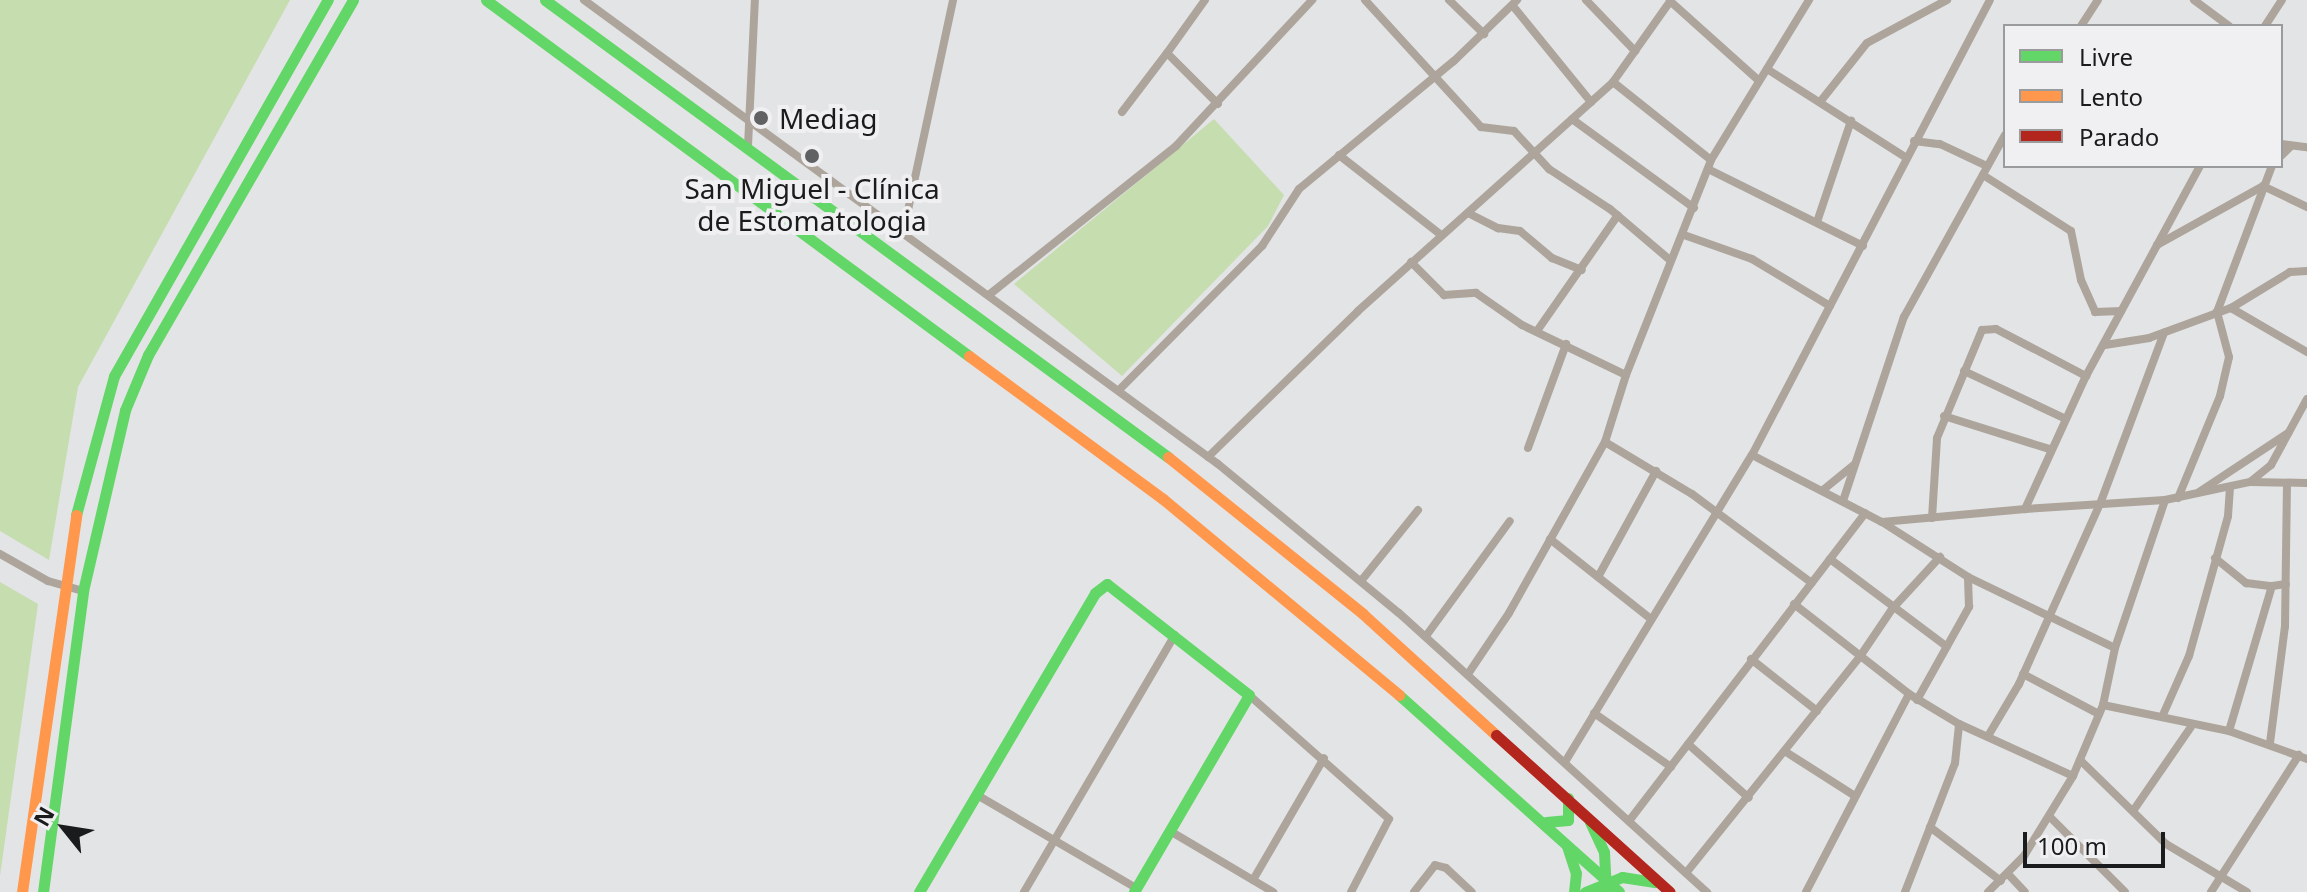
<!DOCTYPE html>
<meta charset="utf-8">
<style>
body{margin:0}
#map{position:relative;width:2307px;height:892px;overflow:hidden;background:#e3e4e5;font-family:"Noto Sans",sans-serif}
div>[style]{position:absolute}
.green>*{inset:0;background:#c6ddb0}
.street>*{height:8px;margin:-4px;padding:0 4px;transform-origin:4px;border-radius:4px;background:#ada59c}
.fast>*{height:11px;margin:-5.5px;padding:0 5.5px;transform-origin:5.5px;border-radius:5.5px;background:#63d668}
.slow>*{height:11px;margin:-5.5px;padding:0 5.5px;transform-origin:5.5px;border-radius:5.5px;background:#ff974d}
.jam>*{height:11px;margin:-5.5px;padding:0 5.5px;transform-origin:5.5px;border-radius:5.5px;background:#b3261e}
.dots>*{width:22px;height:22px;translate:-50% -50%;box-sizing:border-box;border:4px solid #f0f0f3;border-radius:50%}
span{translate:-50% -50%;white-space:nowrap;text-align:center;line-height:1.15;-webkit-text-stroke:8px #f0f0f3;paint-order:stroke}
.poi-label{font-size:28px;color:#1a1b1c}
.left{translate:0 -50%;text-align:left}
.legend{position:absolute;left:2003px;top:24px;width:280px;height:144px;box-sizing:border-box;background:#f0f0f3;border:2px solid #9a9b9d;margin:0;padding:10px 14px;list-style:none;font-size:24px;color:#1a1b1c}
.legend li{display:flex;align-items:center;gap:16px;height:40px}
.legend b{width:40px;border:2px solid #9a9b9d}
.north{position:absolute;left:24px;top:788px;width:80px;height:80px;-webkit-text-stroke:6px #f0f0f3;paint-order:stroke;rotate:300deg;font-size:22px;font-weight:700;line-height:32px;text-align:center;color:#1a1b1c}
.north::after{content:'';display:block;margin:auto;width:28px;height:36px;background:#1a1b1c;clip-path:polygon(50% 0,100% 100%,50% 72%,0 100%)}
.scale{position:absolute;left:2023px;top:832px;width:142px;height:36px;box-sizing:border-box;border:4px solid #1a1b1c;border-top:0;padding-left:10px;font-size:24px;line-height:28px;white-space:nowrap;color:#1a1b1c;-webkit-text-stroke:6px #f0f0f3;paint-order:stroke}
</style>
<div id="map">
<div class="green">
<i style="clip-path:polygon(0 0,290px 0,78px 387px,49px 560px,0 531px)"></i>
<i style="clip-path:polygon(1214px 119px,1284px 195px,1268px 226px,1122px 376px,1014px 284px)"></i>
<i style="clip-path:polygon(0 582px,38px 604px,0 876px)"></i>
</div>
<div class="street">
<i style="left:584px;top:0;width:786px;rotate:36.2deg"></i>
<i style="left:1218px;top:464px;width:234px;rotate:39.5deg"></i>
<i style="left:1399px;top:613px;width:416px;rotate:42.2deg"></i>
<i style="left:1205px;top:0;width:65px;rotate:125.6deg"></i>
<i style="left:1167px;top:53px;width:72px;rotate:45deg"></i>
<i style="left:1365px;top:0;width:172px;rotate:47.6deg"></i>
<i style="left:1481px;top:127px;width:33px;rotate:7deg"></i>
<i style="left:1514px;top:131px;width:52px;rotate:47.4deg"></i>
<i style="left:1549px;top:169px;width:73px;rotate:33.3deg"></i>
<i style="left:1610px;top:209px;width:79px;rotate:40.4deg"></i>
<i style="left:1449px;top:0;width:49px;rotate:44.2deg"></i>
<i style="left:1586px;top:0;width:71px;rotate:46.1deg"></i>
<i style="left:2194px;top:0;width:44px;rotate:36.6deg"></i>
<i style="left:1670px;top:1px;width:118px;rotate:41.9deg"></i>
<i style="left:1513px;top:6px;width:124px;rotate:50.9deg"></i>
<i style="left:2081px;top:26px;width:31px;rotate:-57deg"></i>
<i style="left:2265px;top:26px;width:31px;rotate:-57deg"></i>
<i style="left:1767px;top:69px;width:164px;rotate:32.5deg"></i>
<i style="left:1613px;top:82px;width:125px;rotate:38.5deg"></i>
<i style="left:1820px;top:102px;width:75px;rotate:-51.5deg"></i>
<i style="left:1867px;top:43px;width:91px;rotate:-28.3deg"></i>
<i style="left:1122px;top:112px;width:74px;rotate:-52.7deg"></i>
<i style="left:1572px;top:119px;width:151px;rotate:36.1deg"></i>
<i style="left:1914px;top:141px;width:26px;rotate:7deg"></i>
<i style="left:1940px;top:144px;width:52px;rotate:25.1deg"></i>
<i style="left:2281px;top:144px;width:26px;rotate:7deg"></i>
<i style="left:748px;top:146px;width:146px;rotate:-87.3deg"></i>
<i style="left:1339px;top:155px;width:130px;rotate:38.1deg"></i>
<i style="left:2281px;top:156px;width:14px;rotate:-45deg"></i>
<i style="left:1708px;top:169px;width:173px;rotate:26.4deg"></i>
<i style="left:1983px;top:175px;width:104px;rotate:32.5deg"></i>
<i style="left:2071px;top:231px;width:50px;rotate:78.5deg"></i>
<i style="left:2081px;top:280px;width:35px;rotate:66deg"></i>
<i style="left:2095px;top:312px;width:26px;rotate:-2deg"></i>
<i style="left:1468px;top:213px;width:34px;rotate:27deg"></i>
<i style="left:1498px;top:228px;width:22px;rotate:8deg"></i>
<i style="left:1520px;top:231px;width:42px;rotate:40.2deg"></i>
<i style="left:1552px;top:258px;width:32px;rotate:22deg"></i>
<i style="left:1817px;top:222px;width:107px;rotate:-71.4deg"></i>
<i style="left:904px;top:229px;width:234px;rotate:-77.9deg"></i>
<i style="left:1684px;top:235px;width:72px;rotate:19.4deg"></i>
<i style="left:1752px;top:259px;width:91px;rotate:31.1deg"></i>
<i style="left:2157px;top:245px;width:121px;rotate:-29.1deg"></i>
<i style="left:2263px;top:186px;width:49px;rotate:25.5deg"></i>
<i style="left:1411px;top:262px;width:47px;rotate:45deg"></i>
<i style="left:1444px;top:295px;width:32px;rotate:-4deg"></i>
<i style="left:1476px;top:293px;width:56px;rotate:34.8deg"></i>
<i style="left:1522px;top:325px;width:115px;rotate:25.7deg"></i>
<i style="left:990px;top:294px;width:238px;rotate:-38.5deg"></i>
<i style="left:1176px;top:146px;width:200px;rotate:-47deg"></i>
<i style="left:2231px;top:308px;width:88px;rotate:30.1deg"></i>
<i style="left:1537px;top:331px;width:141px;rotate:-55.1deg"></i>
<i style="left:2105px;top:345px;width:45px;rotate:-9deg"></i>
<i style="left:2149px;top:338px;width:87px;rotate:-20.1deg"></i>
<i style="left:2231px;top:308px;width:69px;rotate:-31.4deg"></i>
<i style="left:2290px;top:272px;width:17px;rotate:-3deg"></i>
<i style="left:1964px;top:371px;width:110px;rotate:25.2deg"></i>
<i style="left:1120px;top:389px;width:202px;rotate:-45.2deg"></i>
<i style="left:1262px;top:246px;width:68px;rotate:-57deg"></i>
<i style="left:1299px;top:189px;width:201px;rotate:-39.6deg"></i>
<i style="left:1454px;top:61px;width:88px;rotate:-44.1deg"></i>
<i style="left:1944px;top:416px;width:110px;rotate:17.4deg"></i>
<i style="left:1605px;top:442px;width:101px;rotate:30.9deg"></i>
<i style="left:1692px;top:494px;width:149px;rotate:36.6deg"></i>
<i style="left:1528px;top:448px;width:111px;rotate:-69.9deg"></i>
<i style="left:1752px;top:455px;width:146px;rotate:27.3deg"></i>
<i style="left:1882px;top:522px;width:102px;rotate:32.6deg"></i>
<i style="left:1968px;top:577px;width:163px;rotate:25.8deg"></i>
<i style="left:1208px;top:457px;width:209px;rotate:-44.2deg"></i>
<i style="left:1358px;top:311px;width:343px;rotate:-41.9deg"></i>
<i style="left:1613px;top:82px;width:100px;rotate:-54.7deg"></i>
<i style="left:2251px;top:482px;width:56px;rotate:1deg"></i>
<i style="left:1823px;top:490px;width:41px;rotate:-39.1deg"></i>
<i style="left:2199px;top:492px;width:107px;rotate:-33.5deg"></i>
<i style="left:2178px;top:498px;width:110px;rotate:-67.6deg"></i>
<i style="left:2220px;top:396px;width:40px;rotate:-77deg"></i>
<i style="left:2229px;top:357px;width:47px;rotate:-104.9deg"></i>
<i style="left:2217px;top:312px;width:156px;rotate:-69.4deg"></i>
<i style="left:1843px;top:501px;width:194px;rotate:-71.7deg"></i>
<i style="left:1904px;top:317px;width:208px;rotate:-61deg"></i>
<i style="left:2025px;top:509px;width:140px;rotate:-3.7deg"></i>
<i style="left:2165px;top:500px;width:87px;rotate:-12deg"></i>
<i style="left:2250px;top:482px;width:27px;rotate:-39deg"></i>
<i style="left:2271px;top:465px;width:75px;rotate:-61.4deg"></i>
<i style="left:1932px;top:518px;width:80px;rotate:-86.4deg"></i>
<i style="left:1937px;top:438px;width:117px;rotate:-67.4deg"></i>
<i style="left:1982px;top:330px;width:14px;rotate:-4deg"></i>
<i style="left:1996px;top:329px;width:102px;rotate:27.6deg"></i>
<i style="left:1882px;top:522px;width:144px;rotate:-5.2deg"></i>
<i style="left:2025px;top:509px;width:146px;rotate:-65.4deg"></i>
<i style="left:2086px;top:376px;width:239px;rotate:-61.5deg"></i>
<i style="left:1550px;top:539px;width:129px;rotate:38.4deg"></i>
<i style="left:0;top:554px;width:55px;rotate:29.4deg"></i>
<i style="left:48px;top:581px;width:36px;rotate:16deg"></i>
<i style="left:2215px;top:558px;width:40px;rotate:39deg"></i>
<i style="left:2246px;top:583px;width:26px;rotate:7deg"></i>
<i style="left:1830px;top:559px;width:146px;rotate:36.9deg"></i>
<i style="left:1598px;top:577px;width:121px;rotate:-61.3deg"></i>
<i style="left:1361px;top:581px;width:91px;rotate:-51.2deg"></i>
<i style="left:1794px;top:604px;width:146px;rotate:38deg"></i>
<i style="left:1909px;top:694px;width:223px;rotate:117.5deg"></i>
<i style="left:1426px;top:636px;width:142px;rotate:-53.9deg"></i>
<i style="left:1751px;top:659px;width:84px;rotate:38.2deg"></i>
<i style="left:1468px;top:674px;width:73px;rotate:-56.1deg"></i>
<i style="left:1509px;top:613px;width:196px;rotate:-60.7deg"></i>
<i style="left:1605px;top:442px;width:70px;rotate:-72.6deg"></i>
<i style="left:1626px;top:375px;width:231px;rotate:-68.4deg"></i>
<i style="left:1711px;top:160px;width:188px;rotate:-58.5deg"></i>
<i style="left:2023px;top:674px;width:86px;rotate:27.8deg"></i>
<i style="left:1909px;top:694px;width:58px;rotate:31deg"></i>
<i style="left:1959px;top:724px;width:125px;rotate:24.5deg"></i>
<i style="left:1249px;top:695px;width:187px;rotate:41.5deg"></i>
<i style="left:1389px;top:819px;width:82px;rotate:117.5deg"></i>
<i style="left:1917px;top:700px;width:107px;rotate:-60.8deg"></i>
<i style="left:1969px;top:607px;width:30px;rotate:-92deg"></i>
<i style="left:2103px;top:705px;width:129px;rotate:11.7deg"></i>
<i style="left:2229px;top:731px;width:83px;rotate:19.7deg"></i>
<i style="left:1594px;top:713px;width:94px;rotate:35deg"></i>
<i style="left:2162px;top:717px;width:67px;rotate:-66.1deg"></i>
<i style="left:2189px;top:656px;width:145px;rotate:-74.4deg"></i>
<i style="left:2228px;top:516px;width:28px;rotate:-86deg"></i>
<i style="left:2229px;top:731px;width:151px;rotate:-73.5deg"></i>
<i style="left:2272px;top:586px;width:14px;rotate:-8deg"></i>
<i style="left:1988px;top:736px;width:61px;rotate:-59.2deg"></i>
<i style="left:2019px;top:684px;width:197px;rotate:-65.8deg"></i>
<i style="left:2100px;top:504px;width:183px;rotate:-69.5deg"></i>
<i style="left:2270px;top:743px;width:118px;rotate:-82.7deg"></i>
<i style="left:2285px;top:626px;width:142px;rotate:-89.2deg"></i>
<i style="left:1688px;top:744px;width:81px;rotate:41.5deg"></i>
<i style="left:1786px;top:752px;width:82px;rotate:32.5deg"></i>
<i style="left:2080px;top:760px;width:120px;rotate:44.3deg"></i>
<i style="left:2166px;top:844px;width:94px;rotate:30.7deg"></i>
<i style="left:1565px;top:762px;width:359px;rotate:-58.7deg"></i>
<i style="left:1752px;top:455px;width:513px;rotate:-62.39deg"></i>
<i style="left:977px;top:795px;width:184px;rotate:30.3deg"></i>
<i style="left:2133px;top:811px;width:102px;rotate:-55.4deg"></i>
<i style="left:2050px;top:817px;width:106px;rotate:45deg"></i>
<i style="left:1629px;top:821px;width:388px;rotate:-52.5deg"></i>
<i style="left:1930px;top:827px;width:89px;rotate:37.3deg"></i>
<i style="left:1170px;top:831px;width:120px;rotate:30.6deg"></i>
<i style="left:1686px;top:873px;width:280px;rotate:-51.2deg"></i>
<i style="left:1861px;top:655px;width:55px;rotate:-56deg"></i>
<i style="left:1892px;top:609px;width:71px;rotate:-47.3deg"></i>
<i style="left:2009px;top:875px;width:23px;rotate:47deg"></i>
<i style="left:1253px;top:880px;width:141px;rotate:-59.8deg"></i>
<i style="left:1024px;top:892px;width:298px;rotate:-59.6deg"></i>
<i style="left:1414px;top:892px;width:34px;rotate:-52deg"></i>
<i style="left:1435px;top:865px;width:11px;rotate:15deg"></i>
<i style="left:1446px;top:868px;width:35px;rotate:43deg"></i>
<i style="left:1905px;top:892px;width:138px;rotate:-68.8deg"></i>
<i style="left:1955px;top:763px;width:39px;rotate:-84deg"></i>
<i style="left:1988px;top:892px;width:51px;rotate:-45deg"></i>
<i style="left:2024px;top:856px;width:94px;rotate:-58.5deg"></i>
<i style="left:2073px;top:776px;width:77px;rotate:-67.1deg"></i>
<i style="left:2103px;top:705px;width:58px;rotate:-78.1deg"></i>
<i style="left:2115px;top:648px;width:156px;rotate:-71.3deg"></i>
<i style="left:2211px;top:892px;width:163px;rotate:-57.3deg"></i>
</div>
<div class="fast">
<i style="left:486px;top:0;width:600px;rotate:36.39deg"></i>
<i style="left:545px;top:0;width:773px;rotate:36.26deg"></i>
<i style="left:76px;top:515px;width:144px;rotate:-74.7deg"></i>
<i style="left:114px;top:376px;width:433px;rotate:-60.4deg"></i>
<i style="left:1399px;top:695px;width:295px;rotate:41.8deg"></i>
<i style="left:1546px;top:822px;width:22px;rotate:-5deg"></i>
<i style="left:1568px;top:820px;width:22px;rotate:-90deg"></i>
<i style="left:1590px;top:822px;width:33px;rotate:65deg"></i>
<i style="left:1604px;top:852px;width:40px;rotate:87.1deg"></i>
<i style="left:1567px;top:846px;width:28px;rotate:72deg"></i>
<i style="left:1576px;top:873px;width:19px;rotate:96deg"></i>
<i style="left:43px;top:892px;width:304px;rotate:-82.4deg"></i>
<i style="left:83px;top:591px;width:186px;rotate:-76.9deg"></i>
<i style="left:125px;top:410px;width:60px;rotate:-67.3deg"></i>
<i style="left:148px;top:355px;width:410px;rotate:-60deg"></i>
<i style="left:919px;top:892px;width:347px;rotate:-59.5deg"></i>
<i style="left:1095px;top:593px;width:15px;rotate:-37deg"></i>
<i style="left:1107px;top:584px;width:180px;rotate:38deg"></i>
<i style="left:1249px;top:695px;width:228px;rotate:120.3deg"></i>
<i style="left:1585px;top:892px;width:40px;rotate:-22deg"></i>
<i style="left:1622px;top:877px;width:33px;rotate:9deg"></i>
</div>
<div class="slow">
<i style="left:969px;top:356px;width:241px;rotate:36.4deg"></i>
<i style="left:1163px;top:499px;width:307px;rotate:39.7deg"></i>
<i style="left:1168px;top:457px;width:250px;rotate:38.8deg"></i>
<i style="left:1363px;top:614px;width:180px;rotate:42.3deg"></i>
<i style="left:22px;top:892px;width:381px;rotate:-81.8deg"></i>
</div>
<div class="jam">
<i style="left:1496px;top:735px;width:234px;rotate:42.1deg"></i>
</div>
<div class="dots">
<i style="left:761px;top:118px;background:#606162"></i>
<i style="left:812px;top:156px;background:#606162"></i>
</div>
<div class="poi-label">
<span class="left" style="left:779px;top:118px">Mediag</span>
<span style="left:812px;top:204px">San Miguel - Clínica<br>de Estomatologia</span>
</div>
<ul class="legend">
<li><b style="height:10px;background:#63d668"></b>Livre</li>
<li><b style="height:10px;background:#ff974d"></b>Lento</li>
<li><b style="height:10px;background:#b3261e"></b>Parado</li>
</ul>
<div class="north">N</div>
<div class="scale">100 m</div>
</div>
